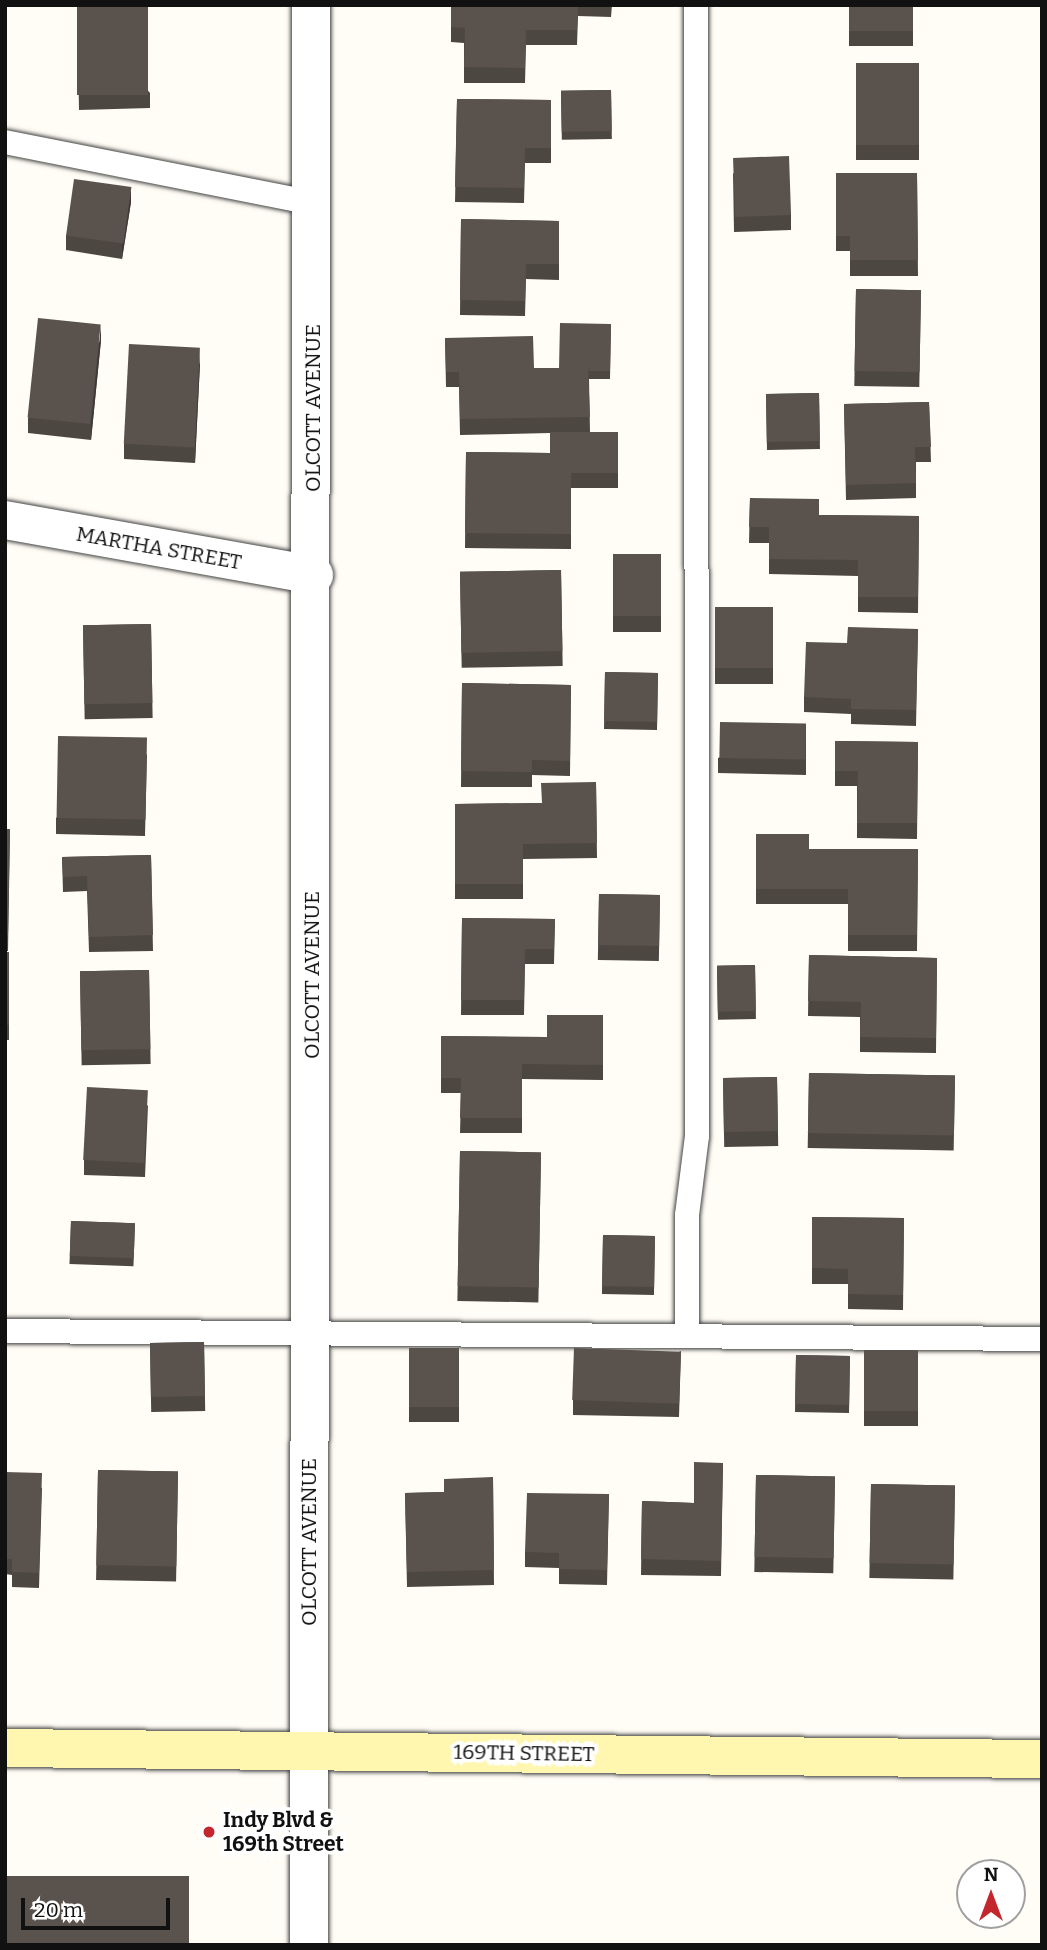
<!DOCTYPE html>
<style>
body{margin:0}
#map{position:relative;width:1047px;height:1950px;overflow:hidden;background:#fffdf5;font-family:Bitter,serif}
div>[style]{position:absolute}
.roads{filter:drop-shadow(0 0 2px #444) drop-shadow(0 0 2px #444)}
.lane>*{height:24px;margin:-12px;padding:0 12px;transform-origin:12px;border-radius:12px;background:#fff}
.street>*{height:38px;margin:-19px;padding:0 19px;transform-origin:19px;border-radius:19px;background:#fff}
.secondary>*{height:38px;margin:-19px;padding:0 19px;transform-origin:19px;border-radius:19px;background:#fff6b0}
.wall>*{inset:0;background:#4d4742;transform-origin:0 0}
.shaded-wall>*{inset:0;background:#3f3936}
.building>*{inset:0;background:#5a524d;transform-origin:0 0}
.dots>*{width:19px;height:19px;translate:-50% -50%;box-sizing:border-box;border:4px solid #fff;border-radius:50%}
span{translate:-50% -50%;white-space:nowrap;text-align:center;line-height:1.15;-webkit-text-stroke:7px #fff;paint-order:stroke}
.street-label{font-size:21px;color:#111}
.poi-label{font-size:21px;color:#111;font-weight:700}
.left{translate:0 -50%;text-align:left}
.frame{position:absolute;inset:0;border:7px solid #111;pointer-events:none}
.north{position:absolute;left:956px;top:1859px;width:70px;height:70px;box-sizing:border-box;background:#fff;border:2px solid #a0a0a0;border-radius:50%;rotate:0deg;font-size:19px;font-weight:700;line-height:28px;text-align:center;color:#111}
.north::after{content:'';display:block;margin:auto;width:24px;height:32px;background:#c4262e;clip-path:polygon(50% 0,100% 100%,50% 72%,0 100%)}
.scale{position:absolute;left:21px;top:1898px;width:149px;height:32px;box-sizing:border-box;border:4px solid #111;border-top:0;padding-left:9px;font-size:21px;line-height:24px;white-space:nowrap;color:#111;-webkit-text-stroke:5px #fff;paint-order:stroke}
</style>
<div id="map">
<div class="roads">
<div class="lane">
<i style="left:5px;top:142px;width:313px;rotate:11.2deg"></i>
<i style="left:5px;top:1331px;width:1037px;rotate:0.44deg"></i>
<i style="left:687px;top:1336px;width:121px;rotate:-90deg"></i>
<i style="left:687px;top:1215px;width:80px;rotate:-82.8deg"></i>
<i style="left:697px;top:1136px;width:1131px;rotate:-90.05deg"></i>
</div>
<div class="street">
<i style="left:5px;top:520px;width:314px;rotate:10.1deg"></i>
<i style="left:309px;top:1945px;width:1940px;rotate:-89.94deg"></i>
</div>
<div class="secondary">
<i style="left:5px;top:1748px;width:1037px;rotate:0.61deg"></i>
</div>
</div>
<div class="wall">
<i style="clip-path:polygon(77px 5px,150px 93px,150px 108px,79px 110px)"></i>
<i style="clip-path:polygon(451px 5px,612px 5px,611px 17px,578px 16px,577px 45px,526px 45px,525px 83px,464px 83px,464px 43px,451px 42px)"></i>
<i style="left:849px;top:5px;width:64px;height:41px"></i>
<i style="left:856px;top:63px;width:63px;height:97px"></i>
<i style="left:611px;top:90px;width:49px;height:50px;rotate:89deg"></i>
<i style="clip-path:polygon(457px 99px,551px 100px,551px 163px,525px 163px,524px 203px,455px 202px)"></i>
<i style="clip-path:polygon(733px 173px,791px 215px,791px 230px,734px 232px)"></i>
<i style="clip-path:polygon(836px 173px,917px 173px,918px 276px,850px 276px,850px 251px,836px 251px)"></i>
<i style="clip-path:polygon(131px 202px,122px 259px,66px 250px,66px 235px)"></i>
<i style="clip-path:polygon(461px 219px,559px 221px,559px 280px,526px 279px,525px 316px,460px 315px)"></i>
<i style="left:856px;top:289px;width:65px;height:97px;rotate:1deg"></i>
<i style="clip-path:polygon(611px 324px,610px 379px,589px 379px,590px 432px,618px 432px,618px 488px,571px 488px,571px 549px,465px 548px,466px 452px,550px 453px,550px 433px,460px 435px,459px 387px,446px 387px,445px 338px,534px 368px,559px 368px)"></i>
<i style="clip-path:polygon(101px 340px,91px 440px,28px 433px,28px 418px)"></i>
<i style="clip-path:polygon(200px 363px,195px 463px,124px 459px,124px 444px)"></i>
<i style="left:819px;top:393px;width:56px;height:53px;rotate:89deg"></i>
<i style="clip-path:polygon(929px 402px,931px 462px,916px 462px,916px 498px,846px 500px,844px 404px)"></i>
<i style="clip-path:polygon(750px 498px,819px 515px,919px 516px,918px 613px,858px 612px,858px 576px,769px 574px,769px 543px,749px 543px)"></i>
<i style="left:613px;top:554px;width:48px;height:78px"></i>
<i style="left:561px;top:570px;width:96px;height:101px;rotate:89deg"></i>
<i style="left:715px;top:607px;width:58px;height:77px"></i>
<i style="left:151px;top:624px;width:94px;height:68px;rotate:89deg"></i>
<i style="clip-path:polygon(918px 629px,916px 726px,851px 724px,851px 714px,804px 712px,804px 697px,847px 643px)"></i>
<i style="left:605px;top:672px;width:53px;height:57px;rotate:1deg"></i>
<i style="clip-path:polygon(462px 683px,571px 685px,570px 776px,532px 775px,532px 787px,461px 787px)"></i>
<i style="clip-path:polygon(806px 724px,806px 775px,718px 773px,718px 758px)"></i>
<i style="clip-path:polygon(835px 741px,918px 742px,917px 839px,857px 838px,857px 786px,835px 786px)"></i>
<i style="clip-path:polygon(147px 754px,145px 836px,56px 834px,56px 818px)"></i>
<i style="clip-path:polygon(596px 782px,597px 858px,523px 859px,523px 899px,455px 899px,455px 804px,542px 803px)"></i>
<i style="clip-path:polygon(5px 829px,10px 829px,8px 951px,5px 951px)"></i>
<i style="clip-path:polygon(756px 834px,809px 849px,918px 849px,917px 951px,848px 951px,848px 904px,756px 904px)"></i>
<i style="clip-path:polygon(151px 855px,153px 951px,89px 952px,87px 891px,63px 892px,62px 857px)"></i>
<i style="left:599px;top:894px;width:61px;height:66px;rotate:1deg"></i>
<i style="clip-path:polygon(462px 918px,555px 919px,554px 964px,525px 964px,524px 1015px,461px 1015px)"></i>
<i style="left:5px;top:952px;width:4px;height:88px"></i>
<i style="clip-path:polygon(809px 955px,937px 958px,936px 1053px,860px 1052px,860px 1017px,808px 1016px)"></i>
<i style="left:755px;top:965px;width:54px;height:38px;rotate:89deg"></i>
<i style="left:149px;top:970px;width:94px;height:69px;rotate:89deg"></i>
<i style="clip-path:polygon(603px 1015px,603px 1080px,522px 1079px,522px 1133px,460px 1133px,461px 1093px,441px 1093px,441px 1036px,547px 1037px)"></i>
<i style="left:809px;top:1073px;width:146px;height:75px;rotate:1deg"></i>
<i style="left:777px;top:1077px;width:69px;height:54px;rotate:89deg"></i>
<i style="clip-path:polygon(148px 1105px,145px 1177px,84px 1175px,84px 1160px)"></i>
<i style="left:460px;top:1151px;width:81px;height:150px;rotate:1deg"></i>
<i style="clip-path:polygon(812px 1217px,904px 1218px,903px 1310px,848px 1309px,848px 1284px,812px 1284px)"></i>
<i style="left:71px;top:1221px;width:64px;height:43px;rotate:2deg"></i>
<i style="left:603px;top:1235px;width:52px;height:59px;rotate:1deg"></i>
<i style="left:204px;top:1342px;width:69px;height:54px;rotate:89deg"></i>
<i style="left:409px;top:1348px;width:50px;height:74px"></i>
<i style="left:864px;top:1350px;width:54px;height:76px"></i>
<i style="clip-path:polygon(681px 1351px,679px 1417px,573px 1415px,573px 1400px)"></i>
<i style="left:796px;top:1355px;width:54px;height:57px;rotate:1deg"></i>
<i style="clip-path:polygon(723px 1463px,721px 1576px,641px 1575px,642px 1501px,694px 1503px)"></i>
<i style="left:98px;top:1470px;width:80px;height:110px;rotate:1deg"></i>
<i style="clip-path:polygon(5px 1472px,42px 1488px,39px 1588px,12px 1587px,12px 1575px,5px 1574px)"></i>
<i style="left:756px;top:1475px;width:79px;height:97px;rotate:1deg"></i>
<i style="clip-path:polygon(493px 1477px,494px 1585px,407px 1587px,405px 1493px,444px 1492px)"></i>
<i style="left:871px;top:1484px;width:84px;height:94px;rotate:1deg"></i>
<i style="clip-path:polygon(609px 1494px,607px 1585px,559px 1584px,559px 1568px,525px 1567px,525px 1552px)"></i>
</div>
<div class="shaded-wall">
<i style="clip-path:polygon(131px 187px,131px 202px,122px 259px,122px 244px)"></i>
<i style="clip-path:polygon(101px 325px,101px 340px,91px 440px,91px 424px)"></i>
<i style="clip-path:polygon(200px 348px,200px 363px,195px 463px,195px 448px)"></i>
</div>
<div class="building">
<i style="left:77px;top:5px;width:71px;height:90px"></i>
<i style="clip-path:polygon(451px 5px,578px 5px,577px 30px,526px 30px,525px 68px,464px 67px,465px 28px,451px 27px)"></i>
<i style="left:849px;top:5px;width:64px;height:26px"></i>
<i style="left:856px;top:63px;width:63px;height:82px"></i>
<i style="left:611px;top:90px;width:41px;height:50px;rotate:89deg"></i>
<i style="clip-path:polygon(457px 99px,551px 100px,551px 148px,525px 148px,524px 188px,455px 187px)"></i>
<i style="left:789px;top:156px;width:59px;height:56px;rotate:88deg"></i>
<i style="clip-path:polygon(836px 173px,917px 173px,918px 260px,850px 260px,850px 236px,836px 236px)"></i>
<i style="left:74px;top:179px;width:58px;height:57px;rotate:8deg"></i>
<i style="clip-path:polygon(461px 219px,559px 221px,559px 264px,526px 264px,525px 301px,460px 300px)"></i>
<i style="left:856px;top:289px;width:65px;height:82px;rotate:1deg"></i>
<i style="left:38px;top:318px;width:63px;height:100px;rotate:6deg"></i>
<i style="clip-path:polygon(560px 323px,611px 324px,610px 371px,589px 371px,588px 368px,559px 368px)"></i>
<i style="clip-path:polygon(533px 336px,534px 368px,588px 368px,590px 417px,460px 419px,459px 372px,446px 372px,445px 338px)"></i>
<i style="left:129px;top:344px;width:71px;height:100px;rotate:3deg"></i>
<i style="left:819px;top:393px;width:48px;height:53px;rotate:89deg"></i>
<i style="clip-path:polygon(929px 402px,931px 447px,915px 447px,916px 483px,846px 485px,844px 404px)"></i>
<i style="clip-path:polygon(550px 432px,618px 432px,618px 473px,571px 473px,571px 534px,465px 533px,466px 452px,550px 453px)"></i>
<i style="clip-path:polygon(750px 498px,819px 499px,819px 515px,919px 516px,918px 597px,858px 597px,858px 560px,769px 559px,769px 527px,749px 527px)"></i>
<i style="left:613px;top:554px;width:48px;height:62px"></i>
<i style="left:561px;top:570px;width:81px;height:101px;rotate:89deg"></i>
<i style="left:715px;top:607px;width:58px;height:61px"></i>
<i style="left:151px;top:624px;width:79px;height:68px;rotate:89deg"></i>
<i style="clip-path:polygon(848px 627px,918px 629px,916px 710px,851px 709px,851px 699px,804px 697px,806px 642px,847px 643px)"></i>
<i style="left:605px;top:672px;width:53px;height:49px;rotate:1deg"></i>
<i style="clip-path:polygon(462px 683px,571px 685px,570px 761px,532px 760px,532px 772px,461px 771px)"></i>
<i style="left:720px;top:722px;width:86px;height:36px;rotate:1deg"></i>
<i style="left:58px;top:736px;width:89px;height:82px;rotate:1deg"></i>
<i style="clip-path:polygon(835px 741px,918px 742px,917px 823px,857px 823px,858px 771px,835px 771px)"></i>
<i style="clip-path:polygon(596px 782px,597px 843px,523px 844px,523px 884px,455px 884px,455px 804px,542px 803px,541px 783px)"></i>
<i style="clip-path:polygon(5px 829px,10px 829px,8px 935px,5px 935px)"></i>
<i style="clip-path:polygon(756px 834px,809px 834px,809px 849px,918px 849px,917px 935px,848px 935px,848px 889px,756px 889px)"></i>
<i style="clip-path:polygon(151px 855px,153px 935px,89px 937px,87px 876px,63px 877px,62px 857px)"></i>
<i style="left:599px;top:894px;width:61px;height:51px;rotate:1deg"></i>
<i style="clip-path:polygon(462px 918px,555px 919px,554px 949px,525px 949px,524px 1000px,461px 1000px)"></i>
<i style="left:5px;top:952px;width:4px;height:73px"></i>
<i style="clip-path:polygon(809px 955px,937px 958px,936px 1038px,860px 1037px,861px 1002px,808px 1001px)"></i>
<i style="left:755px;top:965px;width:46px;height:38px;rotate:89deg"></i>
<i style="left:149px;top:970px;width:79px;height:69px;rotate:89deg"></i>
<i style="clip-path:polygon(547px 1015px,603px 1015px,603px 1065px,522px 1064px,522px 1118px,460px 1118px,461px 1078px,441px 1078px,441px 1036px,547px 1037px)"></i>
<i style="left:809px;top:1073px;width:146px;height:60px;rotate:1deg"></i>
<i style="left:777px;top:1077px;width:54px;height:54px;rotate:89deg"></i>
<i style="left:87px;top:1087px;width:61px;height:73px;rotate:3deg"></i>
<i style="left:460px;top:1151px;width:81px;height:135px;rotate:1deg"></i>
<i style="clip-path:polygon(812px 1217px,904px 1218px,903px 1295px,848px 1294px,848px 1269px,812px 1268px)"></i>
<i style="left:71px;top:1221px;width:64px;height:35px;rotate:2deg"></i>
<i style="left:603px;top:1235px;width:52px;height:51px;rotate:1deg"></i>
<i style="left:204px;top:1342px;width:54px;height:54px;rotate:89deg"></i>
<i style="left:409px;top:1348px;width:50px;height:59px"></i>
<i style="left:574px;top:1348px;width:107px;height:52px;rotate:2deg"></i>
<i style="left:864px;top:1350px;width:54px;height:61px"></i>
<i style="left:796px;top:1355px;width:54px;height:49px;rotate:1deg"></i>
<i style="clip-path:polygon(694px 1462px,723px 1463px,721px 1561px,641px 1559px,642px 1501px,694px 1503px)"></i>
<i style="left:98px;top:1470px;width:80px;height:95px;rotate:1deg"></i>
<i style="clip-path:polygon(5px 1472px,42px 1473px,39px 1573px,12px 1572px,12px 1559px,5px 1559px)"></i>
<i style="left:756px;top:1475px;width:79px;height:82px;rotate:1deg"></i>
<i style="clip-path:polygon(493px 1477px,494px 1570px,407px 1572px,405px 1493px,444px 1492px,444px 1479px)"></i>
<i style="left:871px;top:1484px;width:84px;height:79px;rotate:1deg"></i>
<i style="clip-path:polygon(527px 1493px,609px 1494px,607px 1570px,559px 1569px,559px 1553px,525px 1552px)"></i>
<i style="left:5px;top:1876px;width:184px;height:69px"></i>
</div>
<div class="dots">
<i style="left:209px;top:1832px;background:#c4262e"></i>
</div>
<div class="street-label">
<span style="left:313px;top:408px;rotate:-90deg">OLCOTT AVENUE</span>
<span style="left:159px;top:548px;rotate:10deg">MARTHA STREET</span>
<span style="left:312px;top:975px;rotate:-90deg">OLCOTT AVENUE</span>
<span style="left:309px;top:1542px;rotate:-90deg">OLCOTT AVENUE</span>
<span style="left:524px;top:1753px;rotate:1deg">169TH STREET</span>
</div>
<div class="poi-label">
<span class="left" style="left:223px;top:1832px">Indy Blvd &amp;<br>169th Street</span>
</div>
<div class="frame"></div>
<div class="north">N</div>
<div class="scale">20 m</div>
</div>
